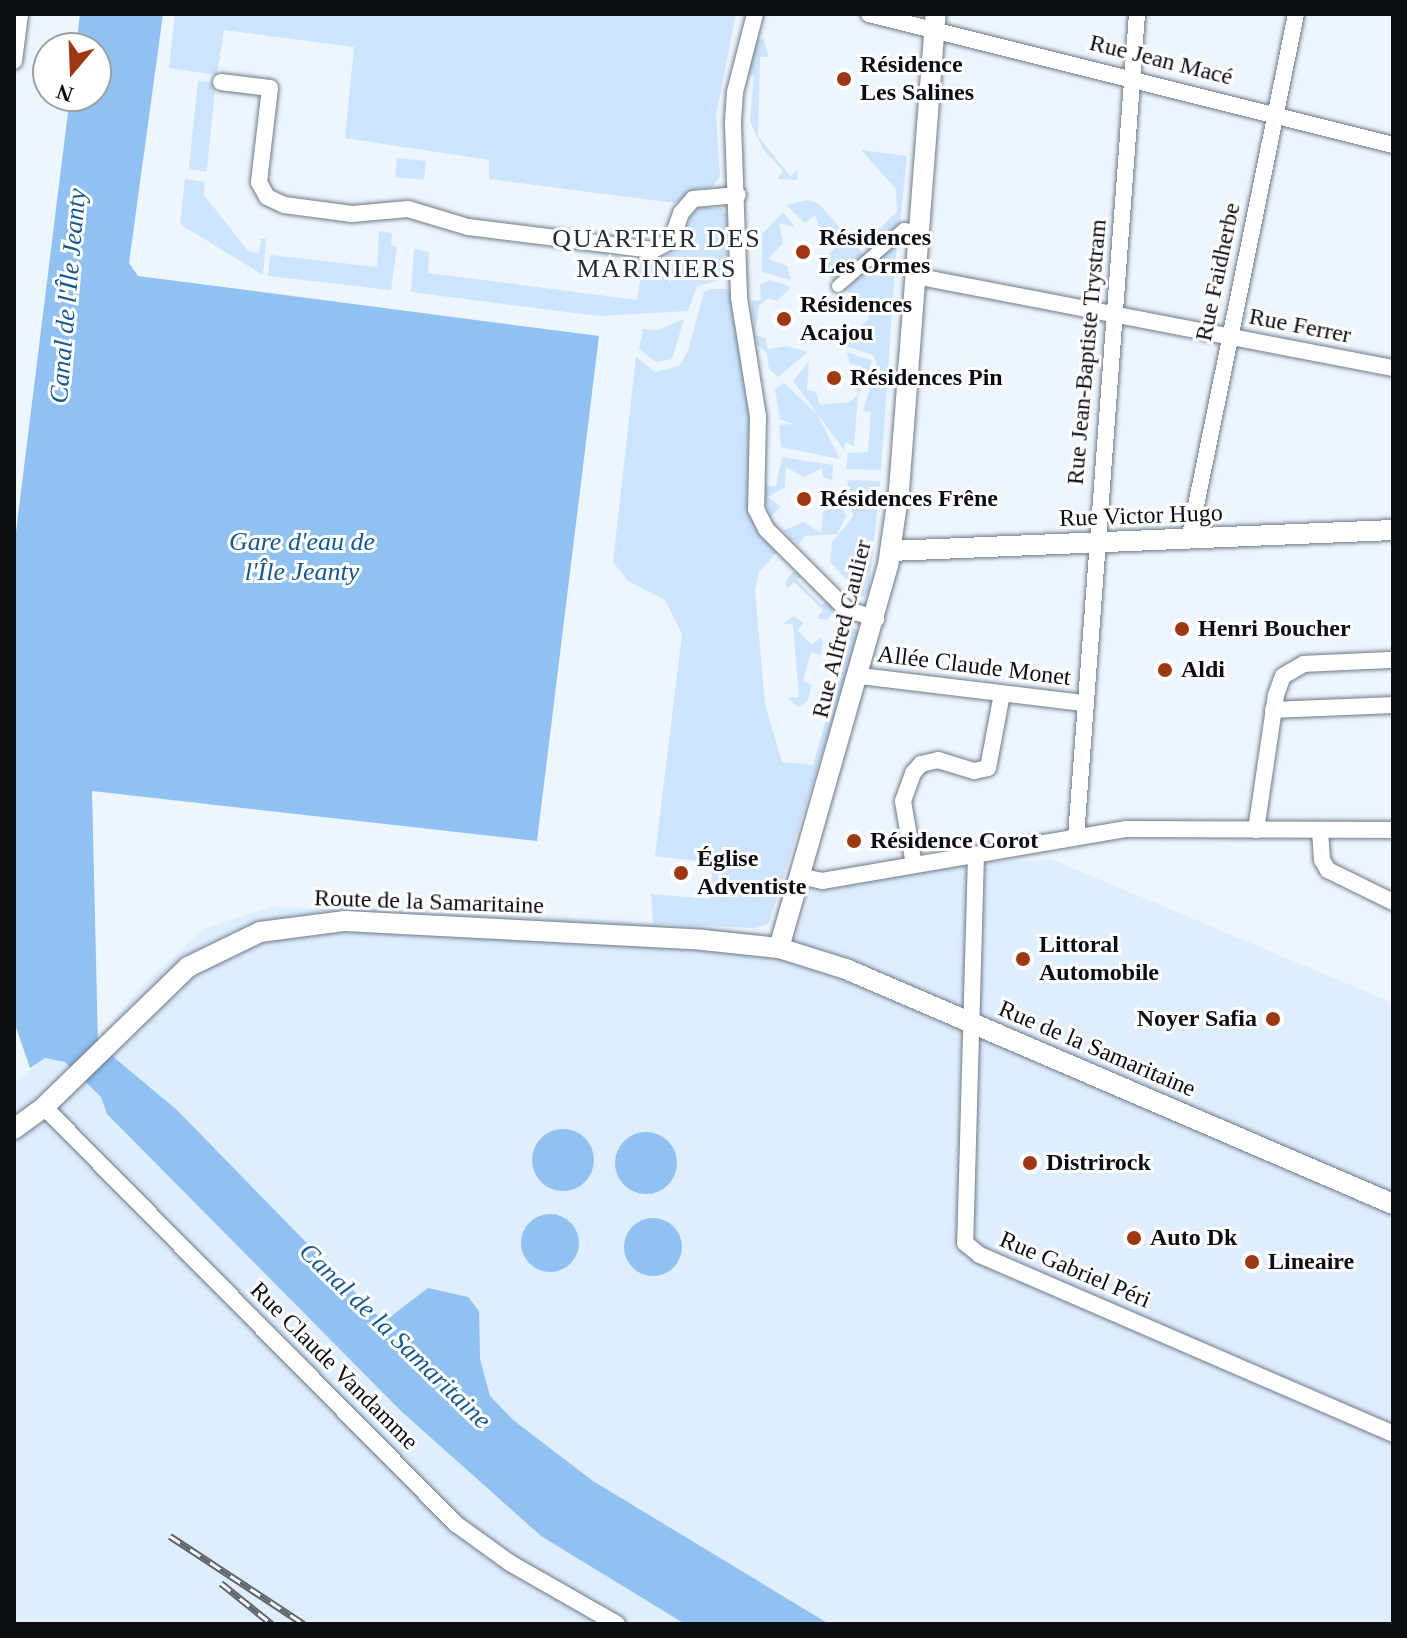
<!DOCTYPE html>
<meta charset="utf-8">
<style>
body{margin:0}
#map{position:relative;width:1407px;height:1638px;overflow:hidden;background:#edf5fe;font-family:Georgia,serif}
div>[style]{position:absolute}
.built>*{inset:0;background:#deeefe}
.green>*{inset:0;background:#cce4fc;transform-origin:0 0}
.water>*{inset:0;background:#8fc1f2}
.round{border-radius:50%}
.roads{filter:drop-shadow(0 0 2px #6e7a87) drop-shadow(0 0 2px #6e7a87)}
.pedestrian>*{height:12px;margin:-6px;padding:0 6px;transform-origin:6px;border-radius:6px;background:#fff}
.minor>*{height:16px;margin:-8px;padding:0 8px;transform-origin:8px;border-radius:8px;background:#fff}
.tertiary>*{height:20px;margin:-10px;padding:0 10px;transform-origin:10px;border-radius:10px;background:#fff}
.rail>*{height:7px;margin-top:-3.5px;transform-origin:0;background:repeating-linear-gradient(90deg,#fff 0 12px,#60656c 0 24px);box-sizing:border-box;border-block:2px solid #60656c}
.dots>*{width:22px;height:22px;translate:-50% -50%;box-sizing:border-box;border:4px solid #fff;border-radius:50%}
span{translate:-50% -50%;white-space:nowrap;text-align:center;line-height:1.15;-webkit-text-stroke:6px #fff;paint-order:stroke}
.street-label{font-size:24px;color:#0a0e13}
.poi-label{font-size:24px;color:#0a0e13;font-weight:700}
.left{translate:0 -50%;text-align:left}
.right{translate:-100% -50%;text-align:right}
.neighbourhood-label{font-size:26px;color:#212c36;letter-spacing:2px}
.water-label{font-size:26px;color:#145890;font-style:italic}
.frame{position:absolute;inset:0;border:16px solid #0a0e13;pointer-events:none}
.north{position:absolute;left:32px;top:32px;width:80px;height:80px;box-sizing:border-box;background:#fff;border:2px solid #9d9fa1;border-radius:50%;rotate:199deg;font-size:22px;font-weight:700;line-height:32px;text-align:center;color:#0a0e13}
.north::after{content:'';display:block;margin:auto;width:28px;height:36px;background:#9e3812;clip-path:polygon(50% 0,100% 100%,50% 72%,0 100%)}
</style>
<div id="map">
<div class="built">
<i style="clip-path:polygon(1051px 859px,1393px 1003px,1393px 1624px,14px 1624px,14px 1083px,45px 1058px,60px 1059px,72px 1068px,143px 985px,203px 929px,271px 907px,535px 914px,796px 936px,819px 872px)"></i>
</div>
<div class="green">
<i style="clip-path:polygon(175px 14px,736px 14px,716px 115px,720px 177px,712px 187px,696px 189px,675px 203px,489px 179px,489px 160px,345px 138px,354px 47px,224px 30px,217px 75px,169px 68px)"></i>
<i style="clip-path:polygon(756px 38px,764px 40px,769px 57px,760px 57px,758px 136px,790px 176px,798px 170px,797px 180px,777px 179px,783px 171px,763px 149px,750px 121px,754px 75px,746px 73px)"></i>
<i style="left:198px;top:81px;width:18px;height:89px;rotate:6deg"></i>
<i style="clip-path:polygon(861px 150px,907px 156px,900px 224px,868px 252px,862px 245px,897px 212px,896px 189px)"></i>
<i style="left:397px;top:158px;width:29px;height:19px;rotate:6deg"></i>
<i style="clip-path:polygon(185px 179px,205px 182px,204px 195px,249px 252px,259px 253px,261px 239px,266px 239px,263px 275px,180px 224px)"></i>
<i style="clip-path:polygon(808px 200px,819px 204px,865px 256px,836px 283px,829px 277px,826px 257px,841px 242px,822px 235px,815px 215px,805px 223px,786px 205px)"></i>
<i style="clip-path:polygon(702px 207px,722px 208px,728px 215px,727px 278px,697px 286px,688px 311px,599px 316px,411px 292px,414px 249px,429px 252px,428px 273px,637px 300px,640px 280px,631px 278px,635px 258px,646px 261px,676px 252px,693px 212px)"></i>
<i style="clip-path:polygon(783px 212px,795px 227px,779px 223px,783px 243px,768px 259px,787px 266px,791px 280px,762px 272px,762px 234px)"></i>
<i style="clip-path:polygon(379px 231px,392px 233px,391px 245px,397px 247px,391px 290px,268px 276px,270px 255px,377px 267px)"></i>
<i style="clip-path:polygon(897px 241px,881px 470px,846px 469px,848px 453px,868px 452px,871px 412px,863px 411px,877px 363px,873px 355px,836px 343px,832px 328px,860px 327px,869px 319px,867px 307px,857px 305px,855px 294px,844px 291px)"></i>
<i style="clip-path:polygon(770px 280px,791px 287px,777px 301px,768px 298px,759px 306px,755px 335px,765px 338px,768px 349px,787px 346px,808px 352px,778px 377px,769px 369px,767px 353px,755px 343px,751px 301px,761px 300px,760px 285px)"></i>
<i style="clip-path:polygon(711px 289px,730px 289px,751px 409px,748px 497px,779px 550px,759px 572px,755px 590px,765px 704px,782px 762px,813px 765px,850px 637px,842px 634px,843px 628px,847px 624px,860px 632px,769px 923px,756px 928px,653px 924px,651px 894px,710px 899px,713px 863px,655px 856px,682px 634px,665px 600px,628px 581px,613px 562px,636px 357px,655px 372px,679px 366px,688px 351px,704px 292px)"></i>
<i style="clip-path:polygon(684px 319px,672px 359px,656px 362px,639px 349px,643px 329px,658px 330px)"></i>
<i style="clip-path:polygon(847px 352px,872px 361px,858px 397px,854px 446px,845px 442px,844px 450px,793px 381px,809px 361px,807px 390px,816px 392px,820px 405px,849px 402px,858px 395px,855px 384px,863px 377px,861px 366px,850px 364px)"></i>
<i style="clip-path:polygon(784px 383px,817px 414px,840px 459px,781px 447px,779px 425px,793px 424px,780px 419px,775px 389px)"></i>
<i style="clip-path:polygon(782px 457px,833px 465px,832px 481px,823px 477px,822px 468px,804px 477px,786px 467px,785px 487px,768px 497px,781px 507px,771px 516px,766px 503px,766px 486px,776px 486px)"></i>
<i style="clip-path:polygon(847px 480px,880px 481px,869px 591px,863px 597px,830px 562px,832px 542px,853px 517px)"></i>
<i style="clip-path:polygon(840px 500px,846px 517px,837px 534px,805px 536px,798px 545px,783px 531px,803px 522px,821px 533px,823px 512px)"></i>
<i style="clip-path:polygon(793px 572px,803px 573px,797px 580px,822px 605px,829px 598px,834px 610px,827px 620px,817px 618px,823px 610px,794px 582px,787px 589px,785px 582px)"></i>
<i style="clip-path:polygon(794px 616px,804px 623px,797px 630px,812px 645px,820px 638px,823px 642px,821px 655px,811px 652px,803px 681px,812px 685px,807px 702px,798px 707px,787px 698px,799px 697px,793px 624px,783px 624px)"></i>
</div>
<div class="water">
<i style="clip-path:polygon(80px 14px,163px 14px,129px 263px,138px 276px,599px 336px,537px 841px,92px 791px,98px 1044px,177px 1110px,379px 1317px,390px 1317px,428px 1288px,468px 1297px,479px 1311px,480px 1359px,490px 1396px,513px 1420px,593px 1481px,829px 1624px,685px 1624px,541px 1536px,402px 1412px,107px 1114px,101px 1097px,65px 1062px,45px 1058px,30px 1068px,16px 1027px,14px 548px,70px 96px,96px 96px,96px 48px,76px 48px)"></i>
<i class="round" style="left:532px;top:1129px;width:62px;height:62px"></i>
<i class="round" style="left:615px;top:1132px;width:62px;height:62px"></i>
<i class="round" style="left:521px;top:1214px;width:58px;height:58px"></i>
<i class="round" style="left:624px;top:1218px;width:58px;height:58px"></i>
</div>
<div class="roads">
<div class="pedestrian">
<i style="left:838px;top:286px;width:87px;rotate:-40.8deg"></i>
<i style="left:904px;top:229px;width:14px;rotate:8deg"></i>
</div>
<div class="minor">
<i style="left:755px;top:14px;width:81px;rotate:104.4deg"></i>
<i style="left:735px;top:92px;width:32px;rotate:94deg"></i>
<i style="left:733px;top:124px;width:174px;rotate:88deg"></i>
<i style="left:739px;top:298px;width:121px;rotate:80.9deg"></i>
<i style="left:758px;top:417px;width:92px;rotate:91.2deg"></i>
<i style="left:756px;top:509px;width:22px;rotate:63deg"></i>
<i style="left:766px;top:529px;width:113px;rotate:45deg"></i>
<i style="left:846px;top:609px;width:32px;rotate:18deg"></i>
<i style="left:869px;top:14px;width:540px;rotate:14.04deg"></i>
<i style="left:14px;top:61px;width:47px;rotate:-82.7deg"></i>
<i style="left:221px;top:82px;width:49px;rotate:7deg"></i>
<i style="left:270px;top:88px;width:95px;rotate:96.7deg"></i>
<i style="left:259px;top:182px;width:17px;rotate:62deg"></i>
<i style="left:267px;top:197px;width:19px;rotate:25deg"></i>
<i style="left:284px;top:205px;width:69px;rotate:7.5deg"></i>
<i style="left:352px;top:214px;width:56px;rotate:-5.1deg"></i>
<i style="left:408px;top:209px;width:63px;rotate:16.7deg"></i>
<i style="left:468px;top:227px;width:186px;rotate:7.1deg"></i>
<i style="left:653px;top:250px;width:20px;rotate:-27deg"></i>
<i style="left:671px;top:241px;width:30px;rotate:-70deg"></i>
<i style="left:681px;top:213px;width:18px;rotate:-49deg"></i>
<i style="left:693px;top:199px;width:45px;rotate:-5.1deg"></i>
<i style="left:915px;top:276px;width:487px;rotate:10.9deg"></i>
<i style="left:1189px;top:540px;width:537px;rotate:-78.5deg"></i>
<i style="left:860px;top:676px;width:225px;rotate:6.9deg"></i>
<i style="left:1273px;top:710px;width:120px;rotate:-2.4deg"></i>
<i style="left:1256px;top:830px;width:136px;rotate:-81.6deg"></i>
<i style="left:1276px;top:695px;width:20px;rotate:-70deg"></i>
<i style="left:1283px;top:676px;width:24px;rotate:-30deg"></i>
<i style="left:1304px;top:664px;width:89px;rotate:-2.6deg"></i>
<i style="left:1320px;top:831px;width:29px;rotate:86deg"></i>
<i style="left:1322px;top:860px;width:12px;rotate:59deg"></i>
<i style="left:1328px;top:870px;width:72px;rotate:26.2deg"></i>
<i style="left:1076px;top:837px;width:825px;rotate:-85.76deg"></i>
<i style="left:976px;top:855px;width:388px;rotate:91.6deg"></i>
<i style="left:965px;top:1243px;width:19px;rotate:39deg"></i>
<i style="left:980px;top:1255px;width:450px;rotate:23.4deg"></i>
<i style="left:914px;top:865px;width:65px;rotate:-99.8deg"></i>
<i style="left:903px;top:801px;width:30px;rotate:-70deg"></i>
<i style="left:913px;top:773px;width:12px;rotate:-48deg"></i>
<i style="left:921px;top:764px;width:17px;rotate:-13deg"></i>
<i style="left:938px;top:760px;width:38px;rotate:17deg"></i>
<i style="left:974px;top:771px;width:14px;rotate:-12deg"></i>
<i style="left:988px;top:768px;width:75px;rotate:-79.3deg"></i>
<i style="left:799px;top:876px;width:24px;rotate:12deg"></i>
<i style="left:822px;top:881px;width:309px;rotate:-9.7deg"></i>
<i style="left:1127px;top:829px;width:266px;rotate:0.2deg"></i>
<i style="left:44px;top:1107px;width:586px;rotate:45.35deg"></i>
<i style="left:456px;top:1524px;width:67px;rotate:35.8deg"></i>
<i style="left:510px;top:1563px;width:123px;rotate:29.7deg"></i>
</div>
<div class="tertiary">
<i style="left:890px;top:551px;width:503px;rotate:-2.39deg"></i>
<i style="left:779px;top:948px;width:397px;rotate:-74.1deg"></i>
<i style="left:888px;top:566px;width:77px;rotate:-81.8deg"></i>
<i style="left:899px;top:490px;width:477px;rotate:-85.6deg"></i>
<i style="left:14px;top:1129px;width:37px;rotate:-36deg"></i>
<i style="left:44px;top:1107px;width:201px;rotate:-44.2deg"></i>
<i style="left:188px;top:967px;width:80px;rotate:-25.9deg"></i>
<i style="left:260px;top:932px;width:86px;rotate:-7.4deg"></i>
<i style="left:345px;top:921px;width:359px;rotate:3deg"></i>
<i style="left:703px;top:940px;width:76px;rotate:6deg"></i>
<i style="left:779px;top:948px;width:70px;rotate:17.4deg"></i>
<i style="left:846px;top:969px;width:595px;rotate:23.25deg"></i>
</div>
</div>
<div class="rail">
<i style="left:170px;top:1536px;width:160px;rotate:33.3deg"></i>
<i style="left:221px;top:1583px;width:65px;rotate:38.8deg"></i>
</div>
<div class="dots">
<i style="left:844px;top:79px;background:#9e3812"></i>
<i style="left:803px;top:252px;background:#9e3812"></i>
<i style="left:784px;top:319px;background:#9e3812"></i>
<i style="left:834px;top:378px;background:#9e3812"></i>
<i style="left:804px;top:499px;background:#9e3812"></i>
<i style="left:1182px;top:629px;background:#9e3812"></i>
<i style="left:1165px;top:670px;background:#9e3812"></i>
<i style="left:854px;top:841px;background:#9e3812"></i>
<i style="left:681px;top:873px;background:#9e3812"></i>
<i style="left:1023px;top:959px;background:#9e3812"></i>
<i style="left:1273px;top:1019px;background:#9e3812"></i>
<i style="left:1030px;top:1163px;background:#9e3812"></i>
<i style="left:1134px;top:1238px;background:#9e3812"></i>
<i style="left:1252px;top:1262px;background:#9e3812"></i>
</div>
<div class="street-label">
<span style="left:1161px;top:60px;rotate:14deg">Rue Jean Macé</span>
<span style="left:1218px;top:272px;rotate:-78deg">Rue Faidherbe</span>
<span style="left:1300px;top:326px;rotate:11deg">Rue Ferrer</span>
<span style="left:1087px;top:352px;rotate:-85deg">Rue Jean-Baptiste Trystram</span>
<span style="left:1141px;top:516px;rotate:-2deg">Rue Victor Hugo</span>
<span style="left:842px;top:629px;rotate:-76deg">Rue Alfred Caulier</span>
<span style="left:974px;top:666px;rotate:7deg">Allée Claude Monet</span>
<span style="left:429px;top:902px;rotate:2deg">Route de la Samaritaine</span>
<span style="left:1097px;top:1049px;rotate:23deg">Rue de la Samaritaine</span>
<span style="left:1075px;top:1270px;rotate:23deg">Rue Gabriel Péri</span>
<span style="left:334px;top:1366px;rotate:45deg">Rue Claude Vandamme</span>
</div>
<div class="poi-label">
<span class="left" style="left:860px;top:79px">Résidence<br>Les Salines</span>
<span class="left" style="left:819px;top:252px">Résidences<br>Les Ormes</span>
<span class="left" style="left:800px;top:319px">Résidences<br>Acajou</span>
<span class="left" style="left:850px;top:378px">Résidences Pin</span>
<span class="left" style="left:820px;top:499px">Résidences Frêne</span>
<span class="left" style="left:1198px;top:629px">Henri Boucher</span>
<span class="left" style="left:1181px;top:670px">Aldi</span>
<span class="left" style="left:870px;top:841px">Résidence Corot</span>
<span class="left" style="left:697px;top:873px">Église<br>Adventiste</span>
<span class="left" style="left:1039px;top:959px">Littoral<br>Automobile</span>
<span class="right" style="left:1257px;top:1019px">Noyer Safia</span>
<span class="left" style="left:1046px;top:1163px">Distrirock</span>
<span class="left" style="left:1150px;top:1238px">Auto Dk</span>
<span class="left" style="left:1268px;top:1262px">Lineaire</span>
</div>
<div class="neighbourhood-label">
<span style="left:657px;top:254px">QUARTIER DES<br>MARINIERS</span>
</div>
<div class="water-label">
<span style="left:68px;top:296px;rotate:-85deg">Canal de l'Île Jeanty</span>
<span style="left:302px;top:557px">Gare d'eau de<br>l'Île Jeanty</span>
<span style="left:395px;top:1336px;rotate:44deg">Canal de la Samaritaine</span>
</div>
<div class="frame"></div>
<div class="north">N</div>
</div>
